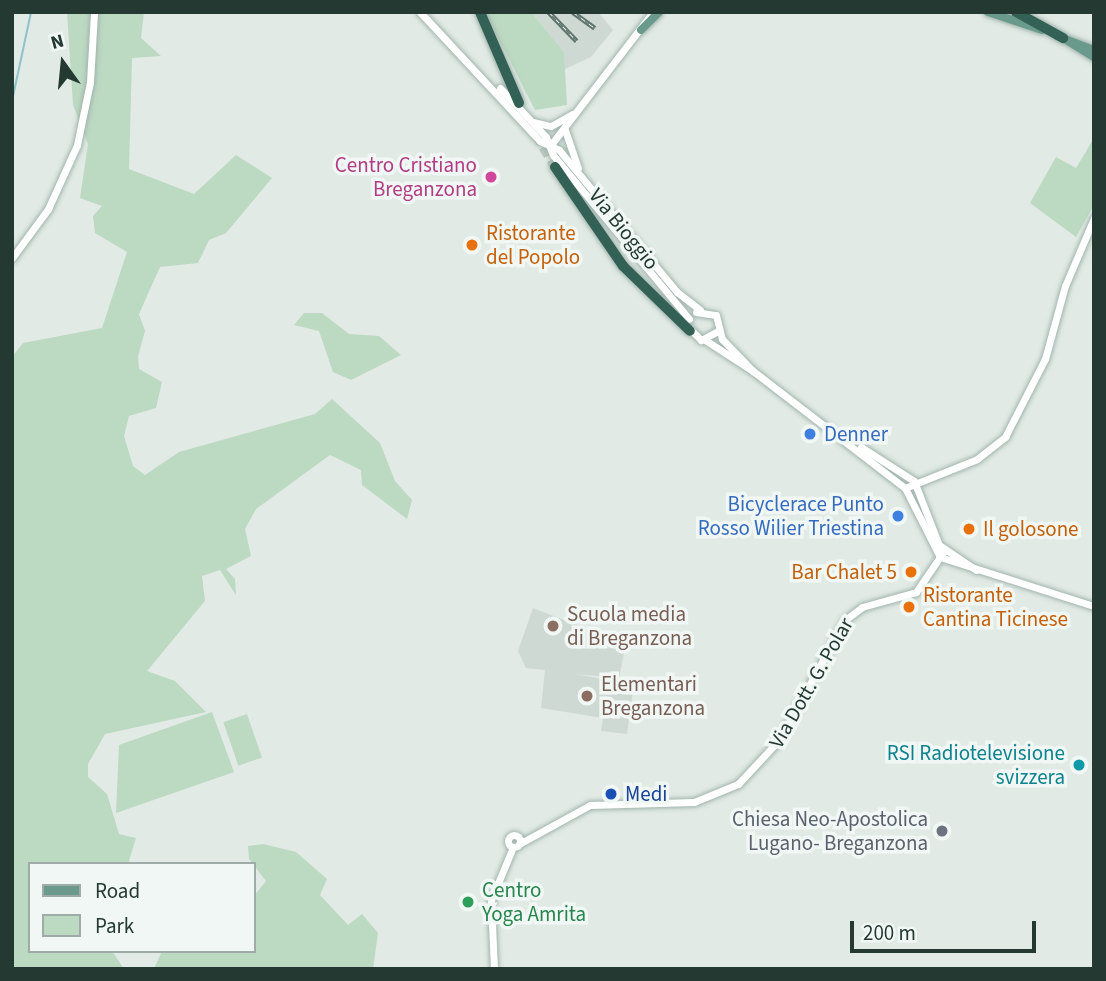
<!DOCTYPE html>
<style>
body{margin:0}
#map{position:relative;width:1106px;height:981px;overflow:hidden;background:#e1eae5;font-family:"Source Sans 3",sans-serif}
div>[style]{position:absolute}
.built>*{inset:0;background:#cfd9d4}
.green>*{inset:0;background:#bcd9c2;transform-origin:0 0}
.stream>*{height:2px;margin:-1px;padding:0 1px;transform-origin:1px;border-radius:1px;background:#8fc3c9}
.highway-tunnel>*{height:10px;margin-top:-5px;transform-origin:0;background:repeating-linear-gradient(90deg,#bbc7c1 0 10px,transparent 0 15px)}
.roads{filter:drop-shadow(0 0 2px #a1b4ad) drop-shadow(0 0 2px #a1b4ad)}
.secondary>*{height:7px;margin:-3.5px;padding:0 3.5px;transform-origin:3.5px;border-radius:3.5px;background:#fff}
.secondary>.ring{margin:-3.5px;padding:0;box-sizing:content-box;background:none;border:7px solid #fff;border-radius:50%}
.primary>*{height:8px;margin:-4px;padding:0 4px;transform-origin:4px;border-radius:4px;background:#6a9a8c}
.highway>*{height:10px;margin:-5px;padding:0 5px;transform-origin:5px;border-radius:5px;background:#336155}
.rail>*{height:4.5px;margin-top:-2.25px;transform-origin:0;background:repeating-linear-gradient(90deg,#f1f7f4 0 5px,#5e746d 0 10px);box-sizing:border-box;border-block:2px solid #5e746d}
.dots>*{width:19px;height:19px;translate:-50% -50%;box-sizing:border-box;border:4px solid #f1f7f4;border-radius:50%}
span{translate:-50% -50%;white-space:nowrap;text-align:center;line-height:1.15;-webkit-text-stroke:7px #f1f7f4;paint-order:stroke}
.hotel-label{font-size:21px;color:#b23c85}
.right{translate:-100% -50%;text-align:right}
.street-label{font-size:21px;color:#233932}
.food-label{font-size:21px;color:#c56008}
.left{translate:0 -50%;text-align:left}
.shop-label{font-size:21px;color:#366cbe}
.education-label{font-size:21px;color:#785e54}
.culture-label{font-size:21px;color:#0d838f}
.transit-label{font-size:21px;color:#164399}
.worship-label{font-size:21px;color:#5b616d}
.leisure-label{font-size:21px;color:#27864d}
.frame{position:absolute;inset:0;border:14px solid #233932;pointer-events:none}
.legend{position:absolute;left:28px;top:862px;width:228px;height:91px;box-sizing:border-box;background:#f1f7f4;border:2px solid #9faba6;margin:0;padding:9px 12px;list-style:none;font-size:21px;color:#233932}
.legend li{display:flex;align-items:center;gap:14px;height:35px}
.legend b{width:35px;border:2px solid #9faba6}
.north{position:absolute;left:28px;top:28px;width:70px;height:70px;-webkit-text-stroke:5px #f1f7f4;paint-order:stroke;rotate:345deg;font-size:19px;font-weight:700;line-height:28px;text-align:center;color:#233932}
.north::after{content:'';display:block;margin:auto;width:24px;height:32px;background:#233932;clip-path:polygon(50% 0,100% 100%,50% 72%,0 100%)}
.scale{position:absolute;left:850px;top:921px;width:186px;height:32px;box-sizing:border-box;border:4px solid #233932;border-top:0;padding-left:9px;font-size:21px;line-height:24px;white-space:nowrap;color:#233932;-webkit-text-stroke:5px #f1f7f4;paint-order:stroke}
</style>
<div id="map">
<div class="built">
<i style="clip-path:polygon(531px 12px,598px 12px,613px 30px,591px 57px,563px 70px,564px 52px)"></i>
<i style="clip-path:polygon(533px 608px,626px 644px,619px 678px,574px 674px,634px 684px,627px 734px,601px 731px,603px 718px,541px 708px,545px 670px,526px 668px,518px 651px)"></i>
</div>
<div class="green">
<i style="clip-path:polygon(67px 12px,144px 12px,141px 38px,161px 56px,132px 58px,129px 169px,194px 194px,236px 155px,272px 178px,226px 233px,209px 240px,198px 263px,160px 267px,139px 314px,145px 331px,138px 356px,139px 369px,162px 382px,156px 408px,129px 416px,124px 436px,133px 466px,145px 475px,179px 452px,315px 414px,332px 399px,380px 443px,395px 481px,412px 500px,407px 519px,362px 485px,361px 470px,330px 455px,256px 509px,245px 529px,251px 556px,226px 569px,235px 579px,236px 595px,220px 570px,202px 576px,205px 601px,147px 671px,175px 681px,206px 712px,105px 734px,88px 764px,88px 777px,107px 794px,119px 834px,136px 838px,128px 864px,30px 864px,30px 951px,112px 951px,124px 969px,12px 969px,12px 357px,23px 343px,102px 328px,127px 252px,95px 233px,93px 216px,102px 206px,80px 198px,88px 144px,73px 105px)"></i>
<i style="clip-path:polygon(485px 12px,531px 12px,564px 52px,567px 105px,535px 110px)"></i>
<i style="clip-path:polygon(1094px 138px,1094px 205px,1076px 237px,1030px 203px,1056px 157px,1076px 168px)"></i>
<i style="clip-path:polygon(304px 313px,322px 313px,349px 334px,379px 336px,401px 355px,351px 380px,333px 372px,319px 331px,294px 325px)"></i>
<i style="clip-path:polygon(212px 712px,234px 772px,116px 813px,119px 745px)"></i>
<i style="left:247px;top:714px;width:46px;height:25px;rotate:71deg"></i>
<i style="clip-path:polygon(263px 844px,296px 852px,327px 879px,320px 895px,348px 925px,362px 914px,378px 933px,373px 969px,154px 969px,162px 951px,254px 951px,254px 896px,266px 881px,249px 859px,248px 846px)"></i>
</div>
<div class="stream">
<i style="left:12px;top:101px;width:91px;rotate:-77.9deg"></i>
</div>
<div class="highway-tunnel">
<i style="left:536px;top:134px;width:38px;rotate:60deg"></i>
</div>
<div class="roads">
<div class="secondary">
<i style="left:420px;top:12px;width:176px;rotate:47.1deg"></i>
<i style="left:540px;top:141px;width:21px;rotate:25deg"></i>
<i style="left:559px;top:150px;width:185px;rotate:50.3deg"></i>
<i style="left:677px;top:292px;width:29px;rotate:38deg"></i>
<i style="left:500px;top:88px;width:67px;rotate:46.8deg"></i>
<i style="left:546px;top:137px;width:19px;rotate:69deg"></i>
<i style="left:553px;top:155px;width:213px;rotate:50.3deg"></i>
<i style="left:533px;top:122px;width:18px;rotate:13deg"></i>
<i style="left:551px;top:126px;width:25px;rotate:-29deg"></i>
<i style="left:565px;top:130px;width:40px;rotate:71.1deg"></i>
<i style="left:550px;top:146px;width:169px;rotate:-52.5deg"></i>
<i style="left:12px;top:258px;width:61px;rotate:-53.7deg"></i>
<i style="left:48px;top:209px;width:70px;rotate:-65.6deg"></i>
<i style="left:77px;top:145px;width:64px;rotate:-78.3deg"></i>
<i style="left:90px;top:82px;width:70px;rotate:-86.7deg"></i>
<i style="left:696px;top:312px;width:20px;rotate:9deg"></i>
<i style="left:716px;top:315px;width:25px;rotate:76deg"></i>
<i style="left:722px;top:339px;width:45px;rotate:45.9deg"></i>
<i style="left:753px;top:371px;width:57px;rotate:-147.1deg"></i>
<i style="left:689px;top:328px;width:17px;rotate:45deg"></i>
<i style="left:701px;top:340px;width:19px;rotate:-28deg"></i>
<i style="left:753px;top:371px;width:192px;rotate:37.6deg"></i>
<i style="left:905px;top:488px;width:77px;rotate:63.1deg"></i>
<i style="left:940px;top:557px;width:162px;rotate:17.7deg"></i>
<i style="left:861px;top:447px;width:63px;rotate:32.7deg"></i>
<i style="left:914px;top:481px;width:69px;rotate:68.7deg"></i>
<i style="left:939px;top:545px;width:45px;rotate:34deg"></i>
<i style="left:905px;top:488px;width:78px;rotate:-21.9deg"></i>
<i style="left:977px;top:459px;width:36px;rotate:-38deg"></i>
<i style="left:1005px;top:437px;width:88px;rotate:-62.9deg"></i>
<i style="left:1045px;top:359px;width:76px;rotate:-74.7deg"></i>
<i style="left:1065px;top:286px;width:74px;rotate:-66.9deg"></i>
<i class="ring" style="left:508px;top:835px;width:5px;height:5px"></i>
<i style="left:519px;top:844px;width:81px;rotate:-28.8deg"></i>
<i style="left:590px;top:805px;width:104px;rotate:-1.7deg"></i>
<i style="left:694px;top:802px;width:48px;rotate:-22.2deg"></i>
<i style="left:738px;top:784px;width:60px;rotate:-47deg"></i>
<i style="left:779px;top:740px;width:137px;rotate:-61.2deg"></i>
<i style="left:845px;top:620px;width:21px;rotate:-37deg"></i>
<i style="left:862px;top:607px;width:56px;rotate:-15.5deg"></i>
<i style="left:916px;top:592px;width:50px;rotate:-55.7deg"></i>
<i style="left:494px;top:969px;width:69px;rotate:-92.5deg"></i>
<i style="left:491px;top:900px;width:57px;rotate:-67.5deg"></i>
</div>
<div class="primary">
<i style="left:988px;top:12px;width:57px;rotate:18.4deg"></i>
<i style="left:641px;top:30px;width:25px;rotate:-45deg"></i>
<i style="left:1057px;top:36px;width:40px;rotate:21deg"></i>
<i style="left:1068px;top:41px;width:31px;rotate:32deg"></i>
</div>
<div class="highway">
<i style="left:480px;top:12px;width:99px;rotate:66.8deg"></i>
<i style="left:1016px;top:12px;width:54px;rotate:29deg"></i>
<i style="left:555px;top:167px;width:120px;rotate:55.5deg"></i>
<i style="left:623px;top:266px;width:93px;rotate:44.1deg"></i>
</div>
</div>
<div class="rail">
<i style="left:549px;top:12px;width:40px;rotate:46deg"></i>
<i style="left:573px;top:12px;width:27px;rotate:36deg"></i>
</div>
<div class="dots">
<i style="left:491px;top:177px;background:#d1479c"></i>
<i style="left:472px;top:245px;background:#e8710a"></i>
<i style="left:810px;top:434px;background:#3f7fe0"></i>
<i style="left:898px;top:516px;background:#3f7fe0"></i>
<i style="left:969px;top:529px;background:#e8710a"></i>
<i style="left:911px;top:572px;background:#e8710a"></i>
<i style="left:909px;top:607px;background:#e8710a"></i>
<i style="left:553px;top:626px;background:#8d6e63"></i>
<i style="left:587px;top:696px;background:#8d6e63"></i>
<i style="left:1079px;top:765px;background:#0f9aa8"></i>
<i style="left:611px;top:794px;background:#1a4fb4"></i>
<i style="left:942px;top:831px;background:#6b7280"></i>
<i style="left:468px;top:902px;background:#2e9e5b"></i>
</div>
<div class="hotel-label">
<span class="right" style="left:477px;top:177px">Centro Cristiano<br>Breganzona</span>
</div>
<div class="street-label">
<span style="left:624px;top:229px;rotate:51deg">Via Bioggio</span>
<span style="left:811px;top:683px;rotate:-60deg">Via Dott. G. Polar</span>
</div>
<div class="food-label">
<span class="left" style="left:486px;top:245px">Ristorante<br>del Popolo</span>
<span class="left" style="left:983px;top:529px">Il golosone</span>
<span class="right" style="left:897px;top:572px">Bar Chalet 5</span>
<span class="left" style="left:923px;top:607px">Ristorante<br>Cantina Ticinese</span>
</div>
<div class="shop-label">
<span class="left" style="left:824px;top:434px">Denner</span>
<span class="right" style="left:884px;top:516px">Bicyclerace Punto<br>Rosso Wilier Triestina</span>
</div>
<div class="education-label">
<span class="left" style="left:567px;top:626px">Scuola media<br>di Breganzona</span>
<span class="left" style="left:601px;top:696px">Elementari<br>Breganzona</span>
</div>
<div class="culture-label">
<span class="right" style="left:1065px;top:765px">RSI Radiotelevisione<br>svizzera</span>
</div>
<div class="transit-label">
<span class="left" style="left:625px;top:794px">Medi</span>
</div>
<div class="worship-label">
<span class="right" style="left:928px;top:831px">Chiesa Neo-Apostolica<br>Lugano- Breganzona</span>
</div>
<div class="leisure-label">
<span class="left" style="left:482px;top:902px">Centro<br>Yoga Amrita</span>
</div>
<div class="frame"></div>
<ul class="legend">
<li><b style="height:9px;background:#6a9a8c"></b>Road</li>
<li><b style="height:19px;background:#bcd9c2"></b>Park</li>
</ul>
<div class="north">N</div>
<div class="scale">200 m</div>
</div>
